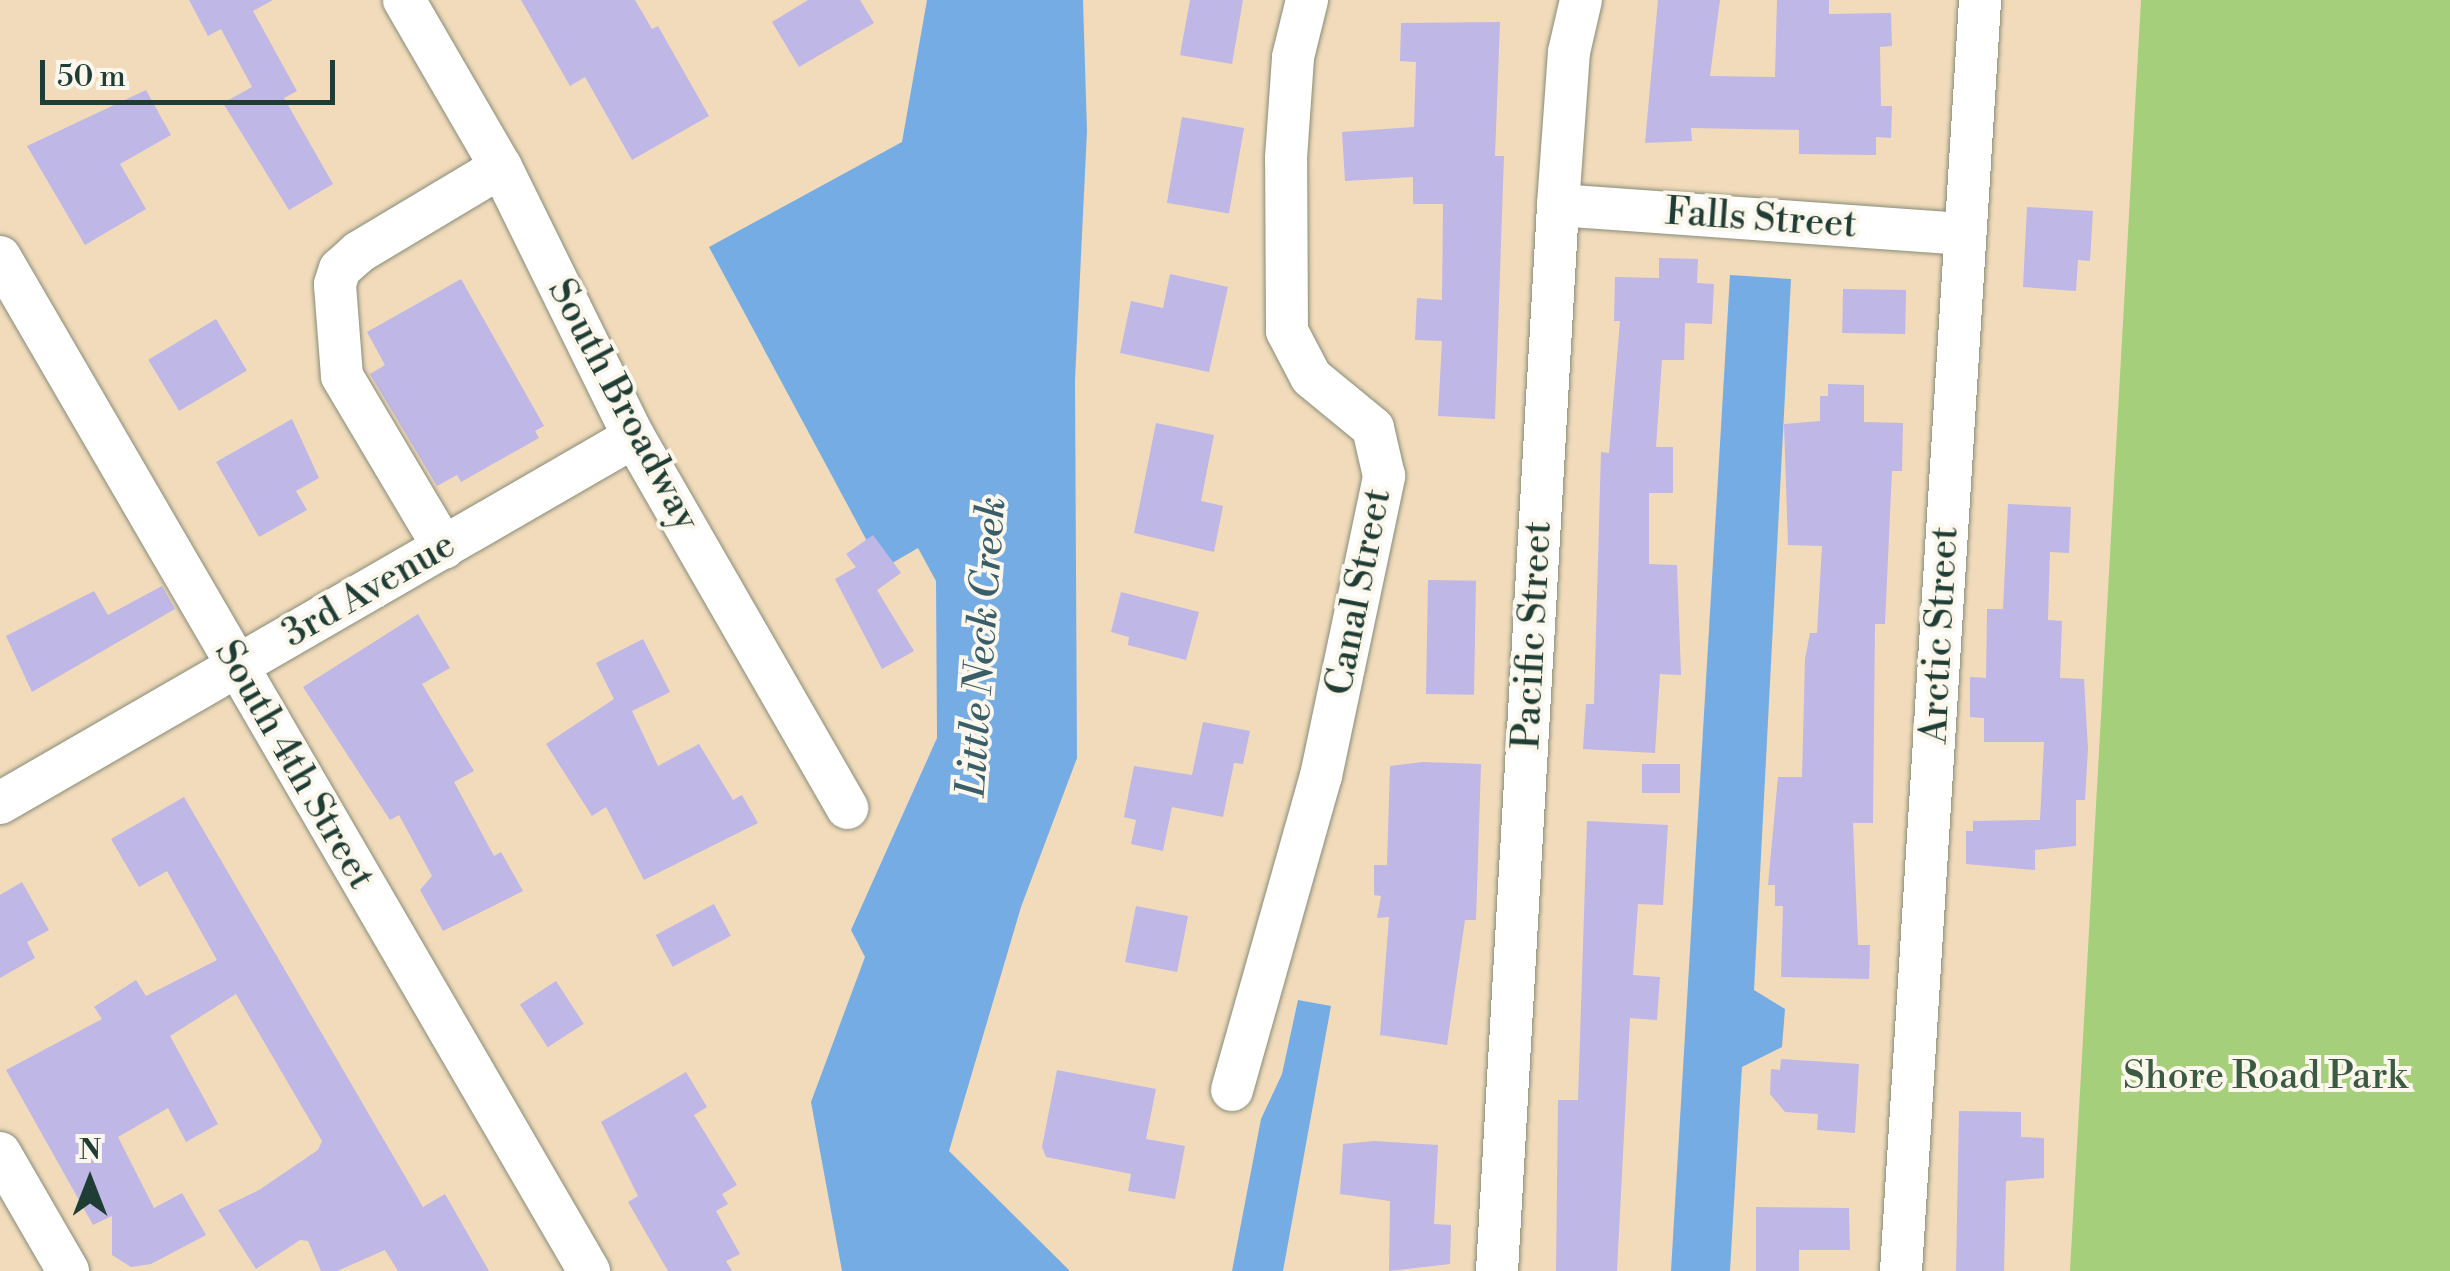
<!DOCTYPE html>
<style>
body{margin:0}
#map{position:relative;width:2450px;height:1271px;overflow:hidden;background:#f1dbbb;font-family:"Libre Bodoni",serif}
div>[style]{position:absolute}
.green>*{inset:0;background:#a6cf7b}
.water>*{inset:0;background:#75ace4}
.building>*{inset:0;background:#bfb7e6;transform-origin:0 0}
.roads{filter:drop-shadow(0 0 2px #888c78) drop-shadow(0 0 2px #888c78)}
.minor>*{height:42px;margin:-21px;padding:0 21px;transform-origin:21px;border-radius:21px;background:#fff}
span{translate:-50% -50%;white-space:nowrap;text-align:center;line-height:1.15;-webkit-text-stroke:8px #fbf7ec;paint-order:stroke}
.street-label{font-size:38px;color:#1f3d34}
.park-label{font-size:38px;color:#3a5a42}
.water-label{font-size:40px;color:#395e69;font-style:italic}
.north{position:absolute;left:40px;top:1131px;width:100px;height:100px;-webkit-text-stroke:8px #fbf7ec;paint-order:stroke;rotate:0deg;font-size:28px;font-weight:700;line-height:40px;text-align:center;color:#1f3d34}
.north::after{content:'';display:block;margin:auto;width:35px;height:45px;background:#1f3d34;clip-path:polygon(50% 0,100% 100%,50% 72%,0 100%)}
.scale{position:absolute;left:40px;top:60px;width:295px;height:45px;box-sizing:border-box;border:5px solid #1f3d34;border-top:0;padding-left:12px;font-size:30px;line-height:35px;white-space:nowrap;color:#1f3d34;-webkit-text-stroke:8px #fbf7ec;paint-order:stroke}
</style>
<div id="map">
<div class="green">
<i style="clip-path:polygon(2141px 0,2450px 0,2450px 1271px,2070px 1271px)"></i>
</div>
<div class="water">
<i style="clip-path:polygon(927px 0,1083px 0,1087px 131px,1075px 380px,1077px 758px,1021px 907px,949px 1151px,1070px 1271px,842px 1271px,811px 1102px,865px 957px,851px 930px,937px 738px,936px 581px,918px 548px,882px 569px,709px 247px,902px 142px)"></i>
<i style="clip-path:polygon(1730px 275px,1791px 279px,1754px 990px,1785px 1009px,1782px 1047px,1742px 1067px,1730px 1271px,1671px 1271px)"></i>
<i style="clip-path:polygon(1298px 1000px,1331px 1006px,1283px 1271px,1232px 1271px,1261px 1119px,1282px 1074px)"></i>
</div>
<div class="building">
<i style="clip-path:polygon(189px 0,273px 0,253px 11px,297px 91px,284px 98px,333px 184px,289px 210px,223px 103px,252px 87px,221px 29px,208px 36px)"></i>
<i style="clip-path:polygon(521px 0,635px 0,652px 29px,658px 26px,709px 116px,632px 160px,585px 77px,570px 86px)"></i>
<i style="clip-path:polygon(808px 0,860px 0,874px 23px,799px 67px,772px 22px)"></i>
<i style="clip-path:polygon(1190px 0,1243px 0,1232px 64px,1180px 55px)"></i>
<i style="clip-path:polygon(1658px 0,1720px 0,1710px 76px,1775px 77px,1777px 0,1829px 0,1829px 14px,1891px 13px,1892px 46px,1880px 47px,1881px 106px,1892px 106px,1891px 138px,1876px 137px,1876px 155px,1799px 154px,1799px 130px,1691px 128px,1692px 141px,1645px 143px)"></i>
<i style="clip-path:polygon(1500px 22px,1495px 156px,1504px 156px,1495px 419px,1438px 416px,1442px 341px,1415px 340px,1417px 298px,1442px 300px,1443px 204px,1413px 204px,1413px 177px,1345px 181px,1342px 132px,1414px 127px,1416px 62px,1400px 61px,1401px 23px)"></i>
<i style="clip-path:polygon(146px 90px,171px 135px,120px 164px,146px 209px,85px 245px,27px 146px)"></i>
<i style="left:1182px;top:117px;width:63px;height:87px;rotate:10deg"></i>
<i style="clip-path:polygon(2027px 207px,2093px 211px,2090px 261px,2078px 260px,2076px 291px,2023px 287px)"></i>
<i style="clip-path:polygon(1659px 258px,1698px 259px,1697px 283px,1714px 284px,1712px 324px,1685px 323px,1684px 360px,1662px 360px,1656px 447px,1673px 447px,1673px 493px,1649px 493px,1649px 564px,1677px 565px,1681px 675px,1660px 674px,1655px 753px,1583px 749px,1586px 704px,1594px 704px,1601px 452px,1609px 453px,1620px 321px,1614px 321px,1615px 277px,1659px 278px)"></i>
<i style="clip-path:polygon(1170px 274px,1228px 287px,1209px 372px,1120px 353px,1131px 301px,1163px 308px)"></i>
<i style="clip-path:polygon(461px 279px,544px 426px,535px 431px,539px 438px,461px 482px,457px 475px,437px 486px,370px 374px,385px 365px,367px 332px)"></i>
<i style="left:1843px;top:289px;width:63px;height:44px;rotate:1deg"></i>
<i style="left:216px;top:319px;width:60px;height:79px;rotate:59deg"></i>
<i style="clip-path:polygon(1828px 384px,1864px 385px,1864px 422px,1903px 423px,1902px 471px,1892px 471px,1885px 624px,1875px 624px,1873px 823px,1853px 823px,1858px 945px,1870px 945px,1869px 979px,1781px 977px,1783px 906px,1775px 906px,1775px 885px,1768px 885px,1778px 777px,1802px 777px,1805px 659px,1810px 633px,1817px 633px,1822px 546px,1788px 545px,1784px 424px,1820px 421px,1820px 396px,1828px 396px)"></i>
<i style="clip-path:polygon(292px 419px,319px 478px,296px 491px,307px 510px,259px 537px,216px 462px)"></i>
<i style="clip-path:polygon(1156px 423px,1214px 435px,1201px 501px,1223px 506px,1214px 552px,1134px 533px)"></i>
<i style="clip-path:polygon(2008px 504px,2071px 507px,2069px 553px,2050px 552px,2048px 620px,2062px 621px,2060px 678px,2084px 679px,2088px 749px,2085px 800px,2076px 800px,2076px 846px,2035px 850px,2035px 870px,1966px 864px,1966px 831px,1973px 831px,1973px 821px,2040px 820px,2044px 742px,1984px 742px,1984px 718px,1970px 717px,1970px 677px,1986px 678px,1987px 609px,2003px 609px)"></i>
<i style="clip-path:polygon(873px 535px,901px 573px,877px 590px,914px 651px,882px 669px,835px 579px,856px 567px,846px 554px)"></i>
<i style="left:1428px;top:580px;width:48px;height:114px;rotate:1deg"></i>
<i style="clip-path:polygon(162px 586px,175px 609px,32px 692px,6px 636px,94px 591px,108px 615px)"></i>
<i style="clip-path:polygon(1121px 592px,1199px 612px,1186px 660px,1128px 645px,1129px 637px,1111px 632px)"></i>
<i style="clip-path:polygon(418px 614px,450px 668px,422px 684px,474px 771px,454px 782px,494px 856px,501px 852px,523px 891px,443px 931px,420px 890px,432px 876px,399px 815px,390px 820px,303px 687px)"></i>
<i style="clip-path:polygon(643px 639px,670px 692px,632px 711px,658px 766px,699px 744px,733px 800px,742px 795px,758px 823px,644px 880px,606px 807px,592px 816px,546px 744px,614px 699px,596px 663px)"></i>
<i style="clip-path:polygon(1203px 722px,1250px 731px,1243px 764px,1234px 763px,1223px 817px,1172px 807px,1163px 851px,1131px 844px,1136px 820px,1124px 817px,1134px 766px,1192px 775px)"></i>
<i style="clip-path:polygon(1423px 762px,1481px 764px,1476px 920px,1465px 920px,1447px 1045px,1380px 1035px,1389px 917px,1377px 918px,1381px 896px,1374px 895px,1374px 865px,1387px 865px,1390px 766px)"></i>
<i style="left:1642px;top:764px;width:38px;height:29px"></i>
<i style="clip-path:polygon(184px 797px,423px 1207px,445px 1194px,489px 1271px,398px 1271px,385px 1250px,337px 1271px,321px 1271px,308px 1241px,300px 1240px,256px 1269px,218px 1210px,259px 1190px,318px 1150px,322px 1141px,236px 994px,170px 1036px,218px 1124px,186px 1142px,168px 1108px,118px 1137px,154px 1208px,182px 1193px,206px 1235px,151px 1264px,131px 1267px,112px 1255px,112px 1216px,93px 1225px,6px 1070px,102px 1019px,94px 1007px,136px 980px,146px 996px,217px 960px,167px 871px,139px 887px,111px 839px)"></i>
<i style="clip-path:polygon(1587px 821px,1668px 825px,1663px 905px,1638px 904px,1633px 975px,1660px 977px,1657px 1020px,1630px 1018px,1617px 1271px,1556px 1271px,1558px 1100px,1578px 1100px)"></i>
<i style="clip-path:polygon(22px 882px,49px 930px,27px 942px,35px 958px,0 978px,0 895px)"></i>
<i style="left:714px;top:904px;width:36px;height:66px;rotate:62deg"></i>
<i style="left:1136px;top:906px;width:53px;height:57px;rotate:11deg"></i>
<i style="left:556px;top:981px;width:51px;height:43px;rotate:57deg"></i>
<i style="clip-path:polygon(1781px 1059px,1859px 1064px,1855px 1133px,1817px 1130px,1818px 1114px,1785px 1112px,1770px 1094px,1771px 1069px,1780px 1070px)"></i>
<i style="clip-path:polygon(1057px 1070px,1156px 1089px,1146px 1139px,1185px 1146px,1175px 1199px,1128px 1191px,1131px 1174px,1046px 1157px,1042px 1147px)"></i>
<i style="clip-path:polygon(686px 1072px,707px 1107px,694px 1115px,737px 1185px,722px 1194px,728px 1204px,716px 1211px,740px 1254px,726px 1261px,732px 1271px,668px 1271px,628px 1202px,638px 1196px,601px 1122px)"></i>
<i style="clip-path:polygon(1959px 1111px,2021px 1112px,2021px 1137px,2044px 1138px,2044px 1178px,2006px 1181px,2004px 1271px,1956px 1271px)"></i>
<i style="clip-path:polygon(1374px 1141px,1438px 1145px,1434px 1224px,1451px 1225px,1450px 1264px,1389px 1271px,1390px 1201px,1340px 1194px,1343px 1144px)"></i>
<i style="clip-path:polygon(1756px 1207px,1849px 1208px,1850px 1250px,1799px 1250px,1799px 1271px,1756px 1271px)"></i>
</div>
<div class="roads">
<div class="minor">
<i style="left:404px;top:0;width:193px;rotate:59.9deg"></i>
<i style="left:501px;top:167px;width:301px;rotate:63.8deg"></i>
<i style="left:634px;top:437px;width:428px;rotate:60.1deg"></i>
<i style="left:1558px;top:205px;width:408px;rotate:4.1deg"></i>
<i style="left:0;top:257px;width:1173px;rotate:59.85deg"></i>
<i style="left:444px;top:548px;width:200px;rotate:-120.7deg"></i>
<i style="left:342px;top:376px;width:92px;rotate:-94.4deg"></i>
<i style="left:335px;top:284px;width:16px;rotate:-72deg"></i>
<i style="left:340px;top:269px;width:25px;rotate:-42deg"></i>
<i style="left:359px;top:252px;width:165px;rotate:-30.9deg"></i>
<i style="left:0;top:803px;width:732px;rotate:-30deg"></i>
<i style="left:1232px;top:1090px;width:326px;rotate:-74.2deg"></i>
<i style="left:1321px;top:776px;width:307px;rotate:-78.1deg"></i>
<i style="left:1384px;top:476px;width:49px;rotate:-102.9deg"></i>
<i style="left:1373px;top:428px;width:80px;rotate:-140.6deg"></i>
<i style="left:1311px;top:377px;width:52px;rotate:-117.6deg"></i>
<i style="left:1287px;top:331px;width:173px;rotate:-90.3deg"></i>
<i style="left:1286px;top:158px;width:101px;rotate:-86deg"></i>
<i style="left:1293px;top:57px;width:59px;rotate:-76.2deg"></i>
<i style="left:0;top:1153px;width:136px;rotate:60deg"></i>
<i style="left:1497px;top:1271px;width:1068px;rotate:-86.72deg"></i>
<i style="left:1558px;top:205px;width:153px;rotate:-85.9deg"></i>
<i style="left:1569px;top:52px;width:53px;rotate:-77deg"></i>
<i style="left:1901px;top:1271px;width:1273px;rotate:-86.44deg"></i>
</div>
</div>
<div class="street-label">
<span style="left:1761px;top:219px;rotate:4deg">Falls Street</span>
<span style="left:623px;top:405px;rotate:62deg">South Broadway</span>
<span style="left:369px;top:590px;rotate:-30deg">3rd Avenue</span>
<span style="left:1359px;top:592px;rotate:-79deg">Canal Street</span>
<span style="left:1533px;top:635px;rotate:-87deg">Pacific Street</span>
<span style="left:1940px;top:635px;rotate:-87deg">Arctic Street</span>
<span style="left:294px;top:765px;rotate:60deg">South 4th Street</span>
</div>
<div class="park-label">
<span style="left:2265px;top:1077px">Shore Road Park</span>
</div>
<div class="water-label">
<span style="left:982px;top:647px;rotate:-86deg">Little Neck Creek</span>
</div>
<div class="north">N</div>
<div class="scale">50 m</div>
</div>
